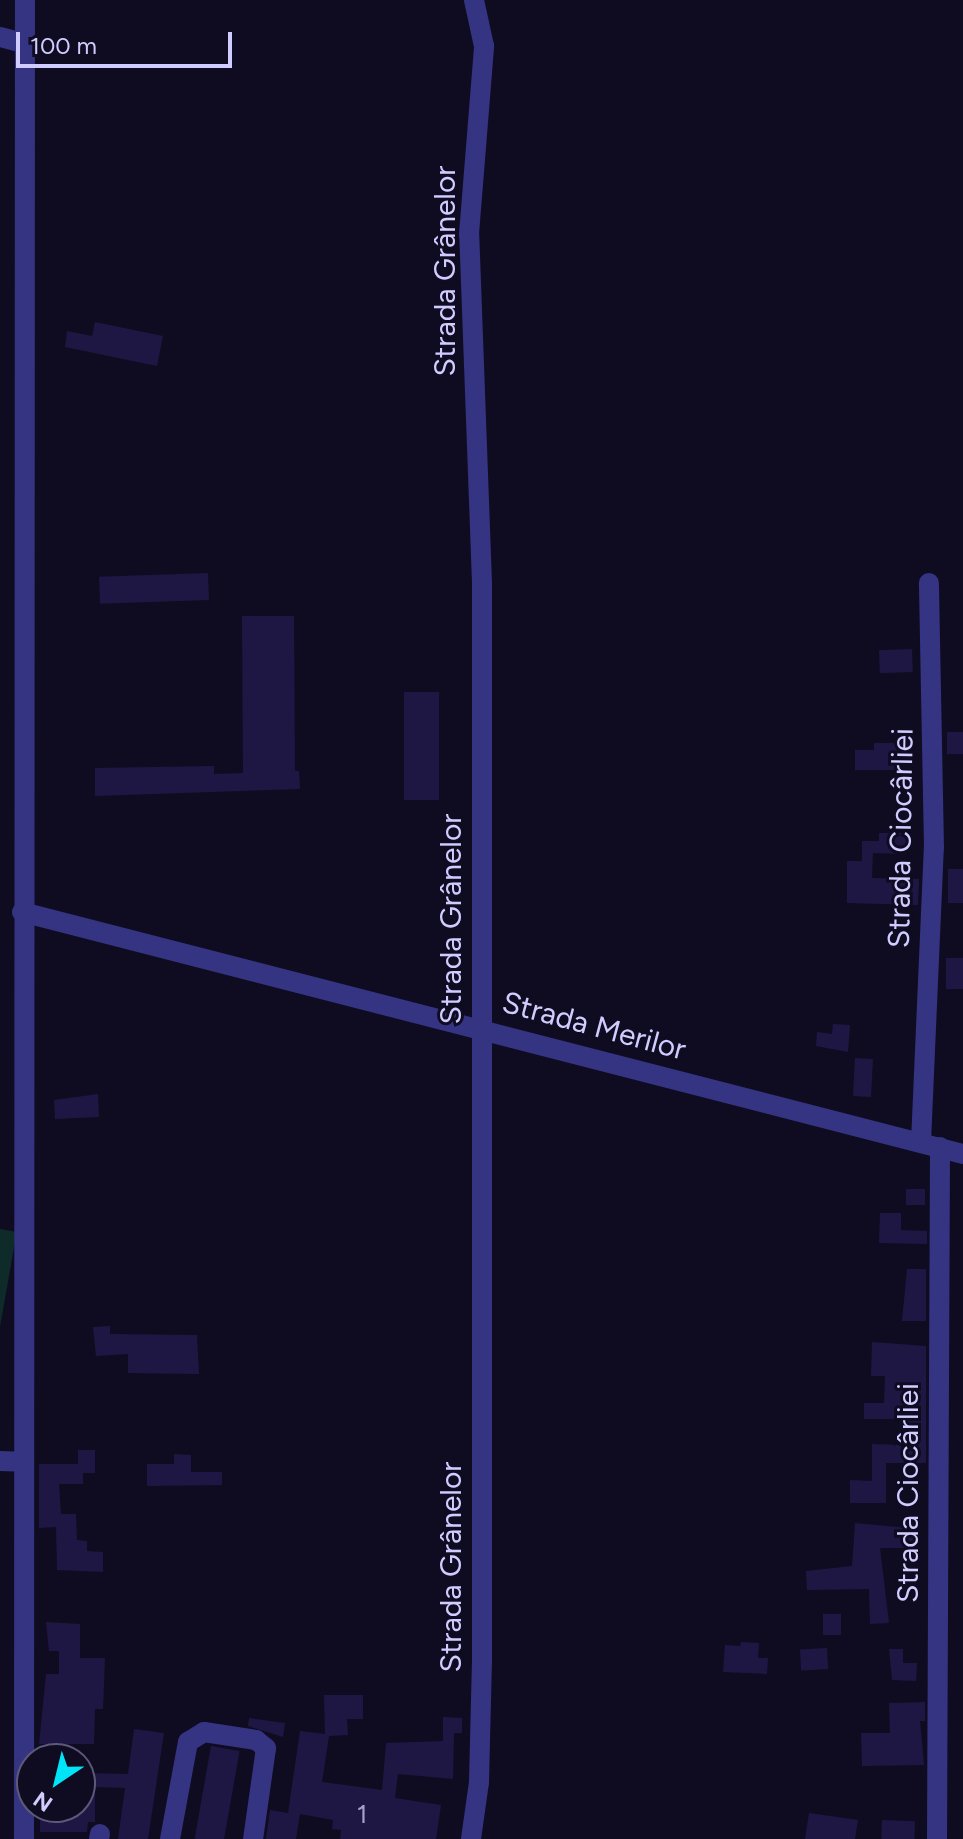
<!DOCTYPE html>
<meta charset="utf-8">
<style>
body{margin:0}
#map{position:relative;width:963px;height:1839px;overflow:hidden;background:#0f0c21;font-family:Figtree,sans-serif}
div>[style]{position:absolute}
.green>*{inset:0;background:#0f2b29;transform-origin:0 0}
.building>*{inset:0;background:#1f1743;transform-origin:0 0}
.minor>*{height:20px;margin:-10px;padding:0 10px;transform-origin:10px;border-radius:10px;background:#353482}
span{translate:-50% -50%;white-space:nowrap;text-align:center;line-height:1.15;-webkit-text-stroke:6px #0f0c21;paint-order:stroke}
.number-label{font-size:26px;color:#a49fd0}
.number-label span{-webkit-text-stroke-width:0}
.street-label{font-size:30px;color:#d0ccff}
.north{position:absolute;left:16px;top:1743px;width:80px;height:80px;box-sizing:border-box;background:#0f0c21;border:2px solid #5c597a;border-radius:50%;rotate:215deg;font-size:22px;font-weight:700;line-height:32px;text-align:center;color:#d0ccff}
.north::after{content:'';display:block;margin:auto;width:28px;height:36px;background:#00e4f7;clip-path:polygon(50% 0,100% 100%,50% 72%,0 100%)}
.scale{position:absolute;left:16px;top:32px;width:216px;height:36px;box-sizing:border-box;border:4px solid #d0ccff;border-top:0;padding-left:10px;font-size:24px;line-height:28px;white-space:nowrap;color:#d0ccff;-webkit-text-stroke:6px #0f0c21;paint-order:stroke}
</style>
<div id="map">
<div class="green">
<i style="left:0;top:1229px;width:17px;height:114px;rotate:10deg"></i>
</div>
<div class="building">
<i style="clip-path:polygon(95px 322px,163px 336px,157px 366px,65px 347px,67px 331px,92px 336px)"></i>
<i style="left:208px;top:573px;width:27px;height:109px;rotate:88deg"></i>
<i style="clip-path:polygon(242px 616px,294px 616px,295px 771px,299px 771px,300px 789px,95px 796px,95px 768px,214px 766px,214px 774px,243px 773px)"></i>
<i style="left:912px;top:649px;width:23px;height:33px;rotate:88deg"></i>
<i style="left:404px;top:692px;width:35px;height:108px"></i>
<i style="left:947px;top:732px;width:16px;height:22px"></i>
<i style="clip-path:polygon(874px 743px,898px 743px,899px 770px,855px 770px,855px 750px,874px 750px)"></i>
<i style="clip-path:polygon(879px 833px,906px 833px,906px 854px,873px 853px,872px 878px,919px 879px,918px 905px,847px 903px,847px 861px,862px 861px,862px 841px,879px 841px)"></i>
<i style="left:948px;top:869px;width:15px;height:34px"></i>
<i style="left:963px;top:958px;width:31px;height:17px;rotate:90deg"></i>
<i style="clip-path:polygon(833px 1024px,850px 1025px,848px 1052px,816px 1046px,817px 1032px,832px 1034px)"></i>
<i style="left:855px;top:1058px;width:18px;height:38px;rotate:3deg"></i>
<i style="clip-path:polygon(98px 1094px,99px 1117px,55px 1119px,54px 1100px)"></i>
<i style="left:925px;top:1189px;width:16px;height:19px;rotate:90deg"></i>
<i style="clip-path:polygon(880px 1213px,901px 1213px,901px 1230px,927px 1231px,927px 1244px,879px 1243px)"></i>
<i style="clip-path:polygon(907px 1269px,926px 1269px,926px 1321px,902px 1321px)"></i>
<i style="clip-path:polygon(110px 1326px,110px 1334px,197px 1335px,199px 1374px,128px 1373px,128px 1354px,96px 1356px,93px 1327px)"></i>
<i style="clip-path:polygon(872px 1342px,926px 1346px,926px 1463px,886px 1463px,886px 1503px,850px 1503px,850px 1480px,872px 1481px,872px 1444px,900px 1445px,900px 1419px,864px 1419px,864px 1403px,884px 1403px,885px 1376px,871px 1376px)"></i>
<i style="clip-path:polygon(78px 1450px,95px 1450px,95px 1473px,83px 1473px,83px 1484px,59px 1484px,61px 1514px,76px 1514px,77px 1540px,87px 1541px,87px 1551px,103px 1552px,103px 1572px,57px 1570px,56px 1527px,39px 1528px,39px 1464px,78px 1464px)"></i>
<i style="clip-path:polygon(174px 1454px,191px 1455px,191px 1472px,222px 1472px,222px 1485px,147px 1486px,147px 1464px,174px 1464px)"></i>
<i style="clip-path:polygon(855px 1523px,919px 1529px,919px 1548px,880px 1548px,889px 1623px,870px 1624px,869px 1589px,807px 1590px,806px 1571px,852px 1566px)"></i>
<i style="left:823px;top:1614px;width:18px;height:21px"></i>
<i style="clip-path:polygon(46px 1622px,80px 1624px,80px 1658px,105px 1658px,103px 1709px,95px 1709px,94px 1744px,39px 1744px,46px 1674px,59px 1674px,59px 1651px,49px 1651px)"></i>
<i style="clip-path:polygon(741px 1642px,759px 1643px,758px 1658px,768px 1658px,767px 1674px,723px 1672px,725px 1645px,740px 1646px)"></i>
<i style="left:827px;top:1648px;width:21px;height:27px;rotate:87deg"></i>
<i style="clip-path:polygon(889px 1649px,903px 1649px,903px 1663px,917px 1663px,916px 1681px,892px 1680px)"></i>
<i style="clip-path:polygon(324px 1695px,363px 1695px,363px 1719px,347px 1719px,348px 1735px,329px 1736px,322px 1782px,382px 1790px,386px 1743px,443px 1741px,443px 1717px,462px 1718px,462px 1733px,454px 1733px,453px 1779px,398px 1774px,395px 1798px,441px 1805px,436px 1839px,340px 1839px,341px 1830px,332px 1829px,333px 1820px,300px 1814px,296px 1839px,266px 1839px,270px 1810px,288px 1813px,300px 1731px,325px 1734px)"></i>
<i style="clip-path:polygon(925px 1702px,925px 1721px,920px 1721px,924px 1765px,862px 1766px,861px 1733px,890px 1733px,889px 1703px)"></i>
<i style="clip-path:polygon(249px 1718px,285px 1723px,283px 1737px,248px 1726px)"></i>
<i style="clip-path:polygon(134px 1729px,164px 1733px,148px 1839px,118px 1839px,125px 1788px,95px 1787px,95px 1822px,88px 1822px,87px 1832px,40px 1832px,40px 1807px,80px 1807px,80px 1773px,128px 1774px)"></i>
<i style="left:211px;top:1746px;width:29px;height:94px;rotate:10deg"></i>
<i style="clip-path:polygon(809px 1813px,858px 1820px,855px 1839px,805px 1839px)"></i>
<i style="left:882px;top:1820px;width:33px;height:19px;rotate:2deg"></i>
</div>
<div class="minor">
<i style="left:0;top:37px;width:23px;rotate:15deg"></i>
<i style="left:22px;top:912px;width:972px;rotate:14.42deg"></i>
<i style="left:921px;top:1142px;width:294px;rotate:-87.5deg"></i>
<i style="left:934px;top:848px;width:265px;rotate:-91.1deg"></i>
<i style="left:0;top:1461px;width:23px;rotate:2deg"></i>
<i style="left:24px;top:1839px;width:1839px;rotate:-89.97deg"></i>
<i style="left:99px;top:1839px;width:5px;rotate:-79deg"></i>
<i style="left:170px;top:1839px;width:99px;rotate:-79.5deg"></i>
<i style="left:188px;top:1742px;width:19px;rotate:-32deg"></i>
<i style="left:204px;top:1732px;width:53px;rotate:8.7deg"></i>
<i style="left:256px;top:1740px;width:13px;rotate:39deg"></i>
<i style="left:266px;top:1748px;width:92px;rotate:98.1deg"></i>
<i style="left:471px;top:1839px;width:58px;rotate:-82deg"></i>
<i style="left:479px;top:1782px;width:119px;rotate:-88.6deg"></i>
<i style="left:482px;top:1663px;width:1080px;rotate:-90deg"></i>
<i style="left:482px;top:583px;width:349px;rotate:-92.1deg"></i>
<i style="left:469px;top:234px;width:189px;rotate:-85.4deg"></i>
<i style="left:484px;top:46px;width:47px;rotate:-102.3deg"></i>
<i style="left:937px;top:1839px;width:692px;rotate:-89.75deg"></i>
</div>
<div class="number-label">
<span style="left:362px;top:1815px">1</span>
</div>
<div class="street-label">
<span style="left:445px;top:271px;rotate:-90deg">Strada Grânelor</span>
<span style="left:901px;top:838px;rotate:-89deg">Strada Ciocârliei</span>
<span style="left:451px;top:919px;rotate:-90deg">Strada Grânelor</span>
<span style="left:594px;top:1026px;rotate:15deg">Strada Merilor</span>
<span style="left:908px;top:1493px;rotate:-90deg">Strada Ciocârliei</span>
<span style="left:451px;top:1567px;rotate:-90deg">Strada Grânelor</span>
</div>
<div class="north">N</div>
<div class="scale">100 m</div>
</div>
